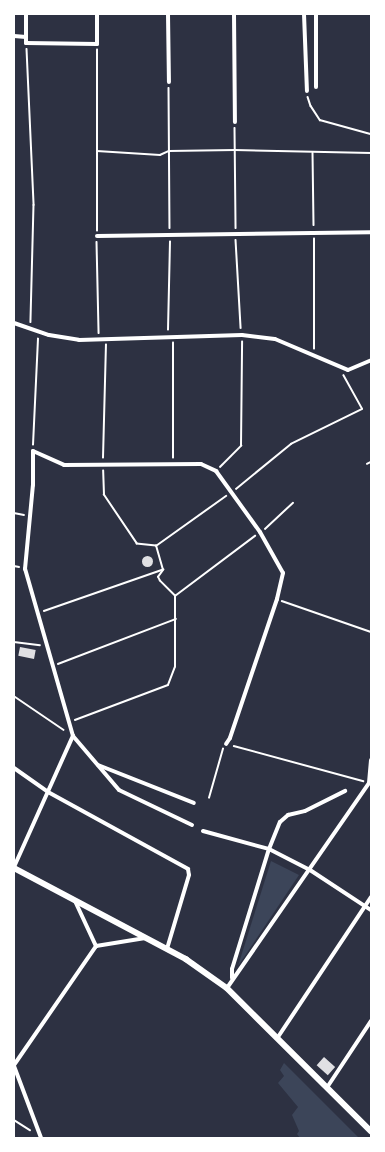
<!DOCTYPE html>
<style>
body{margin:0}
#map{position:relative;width:385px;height:1152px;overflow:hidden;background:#2d3142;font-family:"Titillium Web",sans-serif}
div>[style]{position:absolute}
.green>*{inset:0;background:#3c4559}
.building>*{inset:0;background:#e0e0e3;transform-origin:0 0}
.round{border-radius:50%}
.path>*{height:1.5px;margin:-0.75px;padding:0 0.75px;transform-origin:0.75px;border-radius:0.75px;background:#fff}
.minor>*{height:4px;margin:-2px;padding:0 2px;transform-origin:2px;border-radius:2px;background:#fff}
.tertiary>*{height:5.5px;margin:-2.75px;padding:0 2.75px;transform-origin:2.75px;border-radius:2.75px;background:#fff}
span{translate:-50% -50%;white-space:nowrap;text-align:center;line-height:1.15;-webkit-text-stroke:4px #fff;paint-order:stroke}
.frame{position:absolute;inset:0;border:15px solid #fff;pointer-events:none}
</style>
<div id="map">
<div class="green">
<i style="clip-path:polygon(271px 861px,299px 875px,238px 966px)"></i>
<i style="clip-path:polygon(284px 1063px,359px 1138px,300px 1138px,297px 1134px,299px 1131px,292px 1115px,298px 1107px,278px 1083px,284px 1076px,280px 1070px)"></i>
</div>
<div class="building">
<i class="round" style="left:141.5px;top:555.5px;width:11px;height:11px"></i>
<i style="left:20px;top:647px;width:16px;height:9px;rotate:11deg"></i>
<i style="left:324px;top:1057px;width:15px;height:11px;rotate:42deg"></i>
</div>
<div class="path">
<i style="left:27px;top:49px;width:156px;rotate:87.4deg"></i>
<i style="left:34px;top:205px;width:117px;rotate:91.5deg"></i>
<i style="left:169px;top:88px;width:140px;rotate:89.6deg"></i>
<i style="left:308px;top:97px;width:9px;rotate:72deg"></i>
<i style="left:311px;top:106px;width:17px;rotate:57deg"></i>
<i style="left:320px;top:120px;width:53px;rotate:15.4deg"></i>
<i style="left:235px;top:128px;width:100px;rotate:89.4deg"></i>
<i style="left:97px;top:151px;width:63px;rotate:3.6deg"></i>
<i style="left:160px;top:155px;width:10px;rotate:-24deg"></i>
<i style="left:169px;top:151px;width:66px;rotate:-0.9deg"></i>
<i style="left:235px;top:150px;width:136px;rotate:1.3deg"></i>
<i style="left:313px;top:153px;width:72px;rotate:89.2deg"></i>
<i style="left:97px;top:231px;width:181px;rotate:-90deg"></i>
<i style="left:236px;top:240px;width:88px;rotate:86.7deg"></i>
<i style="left:97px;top:242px;width:91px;rotate:88.7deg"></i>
<i style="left:168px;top:330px;width:88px;rotate:-88.7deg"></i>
<i style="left:314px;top:349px;width:110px;rotate:-90deg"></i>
<i style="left:33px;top:445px;width:106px;rotate:-87.3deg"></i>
<i style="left:103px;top:458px;width:113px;rotate:-88.5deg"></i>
<i style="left:173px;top:458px;width:115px;rotate:-90deg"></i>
<i style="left:367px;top:464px;width:4px;rotate:-27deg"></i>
<i style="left:220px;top:467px;width:30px;rotate:-45deg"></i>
<i style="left:241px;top:446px;width:104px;rotate:-89.4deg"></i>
<i style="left:236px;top:489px;width:71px;rotate:-39.3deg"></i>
<i style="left:291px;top:444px;width:79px;rotate:-26.2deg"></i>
<i style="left:362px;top:409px;width:38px;rotate:-119deg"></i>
<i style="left:14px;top:513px;width:10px;rotate:11deg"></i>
<i style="left:265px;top:529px;width:38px;rotate:-43deg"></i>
<i style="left:156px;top:546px;width:86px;rotate:-35.5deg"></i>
<i style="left:14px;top:566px;width:5px;rotate:11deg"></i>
<i style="left:175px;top:596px;width:100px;rotate:-36.9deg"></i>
<i style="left:282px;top:601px;width:94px;rotate:19.2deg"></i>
<i style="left:44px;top:611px;width:125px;rotate:-19.2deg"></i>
<i style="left:14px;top:642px;width:26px;rotate:7deg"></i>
<i style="left:58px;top:664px;width:126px;rotate:-20.9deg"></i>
<i style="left:14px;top:696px;width:60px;rotate:34.2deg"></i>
<i style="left:75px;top:720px;width:99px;rotate:-20.6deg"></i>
<i style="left:168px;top:685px;width:19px;rotate:-69deg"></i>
<i style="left:175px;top:667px;width:71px;rotate:-90deg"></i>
<i style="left:175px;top:596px;width:21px;rotate:-135deg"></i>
<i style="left:160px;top:581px;width:4px;rotate:-117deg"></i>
<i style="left:158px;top:577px;width:9px;rotate:-54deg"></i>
<i style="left:163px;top:570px;width:25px;rotate:-106deg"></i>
<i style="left:156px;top:546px;width:19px;rotate:-174deg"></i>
<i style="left:137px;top:544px;width:59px;rotate:-124deg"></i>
<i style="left:104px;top:495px;width:24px;rotate:-92deg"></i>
<i style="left:234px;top:746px;width:134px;rotate:15.2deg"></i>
<i style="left:209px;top:798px;width:51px;rotate:-74.1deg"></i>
<i style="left:14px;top:1120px;width:19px;rotate:32deg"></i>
</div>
<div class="minor">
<i style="left:26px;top:14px;width:29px;rotate:90deg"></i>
<i style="left:26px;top:43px;width:71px;rotate:0.8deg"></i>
<i style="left:97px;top:44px;width:30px;rotate:-90deg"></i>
<i style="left:168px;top:14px;width:68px;rotate:89.2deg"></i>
<i style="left:234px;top:14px;width:108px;rotate:89.5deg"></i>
<i style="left:304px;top:14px;width:77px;rotate:87.8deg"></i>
<i style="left:316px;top:14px;width:73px;rotate:90deg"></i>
<i style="left:14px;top:36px;width:12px;rotate:5deg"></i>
<i style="left:97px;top:236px;width:274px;rotate:-0.8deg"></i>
<i style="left:14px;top:323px;width:37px;rotate:19deg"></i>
<i style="left:49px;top:335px;width:30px;rotate:9deg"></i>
<i style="left:79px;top:340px;width:163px;rotate:-1.8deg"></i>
<i style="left:242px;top:335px;width:33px;rotate:7deg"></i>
<i style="left:275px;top:339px;width:79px;rotate:23deg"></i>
<i style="left:348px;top:370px;width:25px;rotate:-23deg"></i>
<i style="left:98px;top:765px;width:103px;rotate:21.6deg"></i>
<i style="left:14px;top:768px;width:42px;rotate:35.2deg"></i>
<i style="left:48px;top:792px;width:160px;rotate:28.8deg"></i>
<i style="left:188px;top:869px;width:6px;rotate:81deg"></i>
<i style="left:189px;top:875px;width:77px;rotate:106.6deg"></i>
<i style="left:192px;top:825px;width:81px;rotate:-154.4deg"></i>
<i style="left:119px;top:790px;width:71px;rotate:-130.4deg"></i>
<i style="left:73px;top:736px;width:174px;rotate:-106deg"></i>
<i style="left:25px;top:569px;width:84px;rotate:-84.6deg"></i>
<i style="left:33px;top:485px;width:34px;rotate:-90deg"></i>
<i style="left:33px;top:451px;width:34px;rotate:24deg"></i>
<i style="left:64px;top:465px;width:137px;rotate:-0.4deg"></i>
<i style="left:201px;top:464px;width:17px;rotate:25deg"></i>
<i style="left:216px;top:471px;width:75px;rotate:54.2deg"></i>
<i style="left:260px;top:532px;width:47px;rotate:60.7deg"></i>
<i style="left:283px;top:573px;width:27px;rotate:103deg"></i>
<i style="left:277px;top:599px;width:147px;rotate:108.7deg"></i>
<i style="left:230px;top:738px;width:7px;rotate:124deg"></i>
<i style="left:203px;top:831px;width:68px;rotate:15.3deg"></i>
<i style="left:269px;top:849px;width:46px;rotate:27.1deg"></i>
<i style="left:310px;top:870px;width:73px;rotate:33.3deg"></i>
<i style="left:14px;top:867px;width:144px;rotate:-65.8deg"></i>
<i style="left:75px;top:901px;width:50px;rotate:65deg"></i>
<i style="left:232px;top:978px;width:9px;rotate:-90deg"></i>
<i style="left:232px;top:969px;width:126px;rotate:-72.9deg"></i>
<i style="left:269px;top:849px;width:29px;rotate:-68deg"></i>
<i style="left:280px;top:822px;width:11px;rotate:-41deg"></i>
<i style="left:288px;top:815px;width:17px;rotate:-13deg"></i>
<i style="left:305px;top:811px;width:45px;rotate:-26.6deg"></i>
<i style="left:227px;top:988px;width:249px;rotate:-55.3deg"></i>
<i style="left:369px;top:783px;width:23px;rotate:-85deg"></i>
<i style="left:278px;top:1037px;width:168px;rotate:-56.4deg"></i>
<i style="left:14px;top:1065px;width:145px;rotate:-55.4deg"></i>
<i style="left:96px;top:946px;width:50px;rotate:-9.3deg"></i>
<i style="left:14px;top:1066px;width:77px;rotate:69.4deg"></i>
<i style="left:328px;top:1086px;width:78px;rotate:-56.5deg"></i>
</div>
<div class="tertiary">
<i style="left:14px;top:868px;width:195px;rotate:27.9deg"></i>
<i style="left:186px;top:959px;width:50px;rotate:35.3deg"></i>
<i style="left:227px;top:988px;width:203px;rotate:44.8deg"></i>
</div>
<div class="frame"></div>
</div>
